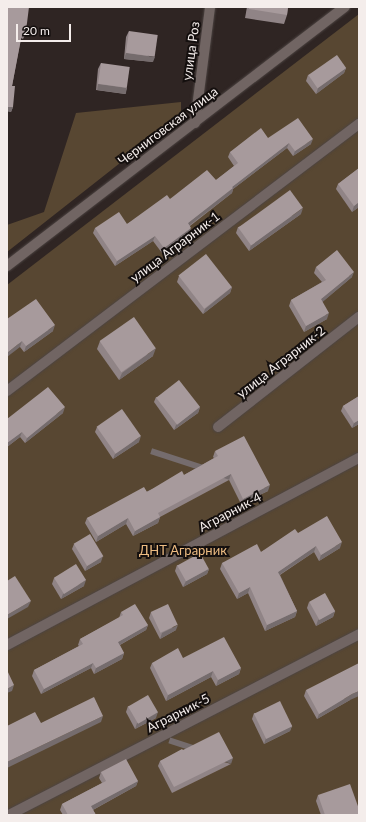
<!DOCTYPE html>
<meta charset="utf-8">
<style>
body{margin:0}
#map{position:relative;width:366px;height:822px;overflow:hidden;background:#2f2523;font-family:Lato,sans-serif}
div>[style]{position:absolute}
.green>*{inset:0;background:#584732}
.roads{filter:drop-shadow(0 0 1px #4c4442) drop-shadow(0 0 1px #4c4442)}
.minor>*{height:10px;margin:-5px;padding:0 5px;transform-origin:5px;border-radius:5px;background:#716563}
.wall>*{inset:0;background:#908486}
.shaded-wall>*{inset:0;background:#756c6d;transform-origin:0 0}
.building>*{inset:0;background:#a79a9c;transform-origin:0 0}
span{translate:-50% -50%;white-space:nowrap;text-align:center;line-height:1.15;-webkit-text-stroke:4px #140f0e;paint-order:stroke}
.street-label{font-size:13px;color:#f4edeb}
.park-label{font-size:13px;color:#edbc82}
.frame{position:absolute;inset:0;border:8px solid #f4edeb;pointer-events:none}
.scale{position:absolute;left:16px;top:24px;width:55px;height:18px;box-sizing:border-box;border:2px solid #f4edeb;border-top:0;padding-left:5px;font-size:12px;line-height:14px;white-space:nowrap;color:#f4edeb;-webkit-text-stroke:3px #140f0e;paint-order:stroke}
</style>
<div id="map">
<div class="green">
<i style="clip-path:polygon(359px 14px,359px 815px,7px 815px,7px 285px)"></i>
<i style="clip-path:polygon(181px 102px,181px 115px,7px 252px,7px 225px,44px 212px,76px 113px)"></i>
</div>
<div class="roads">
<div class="minor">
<i style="left:195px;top:123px;width:117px;rotate:-82.6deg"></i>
<i style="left:7px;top:266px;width:426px;rotate:-37.5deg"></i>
<i style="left:7px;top:391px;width:442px;rotate:-37.2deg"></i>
<i style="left:218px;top:427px;width:179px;rotate:-38deg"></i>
<i style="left:7px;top:645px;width:399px;rotate:-28deg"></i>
<i style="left:9px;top:815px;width:394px;rotate:-27.3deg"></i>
</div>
</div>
<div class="wall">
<i style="clip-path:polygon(7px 7px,25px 35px,23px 39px,21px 38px,12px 86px,13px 107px,11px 112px,7px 111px)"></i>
<i style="clip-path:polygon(247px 7px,288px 7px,287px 15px,284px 24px,245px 18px)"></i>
<i style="clip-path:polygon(129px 31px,153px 62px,124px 59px,126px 37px)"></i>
<i style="clip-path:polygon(101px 63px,127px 88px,125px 94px,96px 90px,98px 69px)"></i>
<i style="clip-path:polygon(346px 68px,344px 73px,316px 94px,306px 81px,308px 75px)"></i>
<i style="clip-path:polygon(268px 138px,311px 144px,293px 156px,287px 148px,233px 189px,232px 193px,190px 226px,190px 233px,162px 253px,153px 241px,115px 266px,93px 233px,95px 228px,127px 224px,170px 199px,216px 180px,234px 166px,228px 157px,230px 152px)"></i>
<i style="clip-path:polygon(359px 168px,359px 207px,352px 212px,336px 189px,338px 184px)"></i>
<i style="clip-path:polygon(301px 214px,249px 251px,236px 233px,238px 227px)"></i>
<i style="clip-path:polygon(316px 267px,352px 277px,322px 302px,327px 319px,304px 332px,289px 306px,291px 300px,322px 282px,314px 273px)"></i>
<i style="clip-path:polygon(179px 276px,232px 287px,230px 293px,203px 314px,177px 282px)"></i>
<i style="clip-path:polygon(7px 319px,53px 331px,24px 352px,20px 347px)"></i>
<i style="clip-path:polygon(100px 341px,153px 356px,119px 380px,97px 349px)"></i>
<i style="clip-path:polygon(359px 396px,359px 424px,352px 428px,341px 411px,343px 406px)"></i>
<i style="clip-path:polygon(156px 397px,200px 407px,198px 413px,174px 430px,154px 402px)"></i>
<i style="clip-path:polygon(63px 413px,25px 443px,20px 437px,7px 447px,7px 419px)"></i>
<i style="clip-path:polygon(97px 427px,139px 442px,113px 459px,95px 432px)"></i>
<i style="clip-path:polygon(215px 451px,268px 491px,241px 504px,229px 480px,160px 517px,158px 523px,133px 536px,126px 524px,96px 542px,85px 523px,87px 518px,184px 475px,214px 458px,213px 457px)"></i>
<i style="clip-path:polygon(298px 533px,340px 548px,319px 561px,314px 552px,280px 575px,297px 611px,295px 617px,265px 631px,248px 593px,237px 599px,220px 569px,222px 563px,261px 552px)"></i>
<i style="clip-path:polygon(74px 544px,101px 562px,85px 571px,72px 549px)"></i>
<i style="clip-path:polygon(177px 565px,209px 569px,207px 574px,183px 587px,175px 571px)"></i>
<i style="clip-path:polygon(54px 578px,84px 586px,61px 599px,52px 584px)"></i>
<i style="clip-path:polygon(309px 602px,335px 611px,333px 617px,316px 626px,307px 608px)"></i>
<i style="clip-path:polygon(121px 612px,148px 625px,146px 630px,120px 645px,124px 653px,122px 659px,94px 674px,91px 668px,41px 694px,32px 676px,34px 670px,79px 646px,78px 645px,80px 639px,119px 618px)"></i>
<i style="clip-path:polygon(151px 612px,176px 630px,160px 639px,149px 618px)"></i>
<i style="clip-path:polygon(183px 658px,241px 668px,239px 674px,216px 686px,211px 677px,166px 701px,150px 668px,152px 663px)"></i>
<i style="clip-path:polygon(306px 690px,350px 700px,317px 719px,304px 696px)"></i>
<i style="clip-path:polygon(128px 706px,156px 718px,135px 729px,126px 712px)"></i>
<i style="clip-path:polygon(254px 713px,292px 726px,290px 731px,264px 744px,252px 719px)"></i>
<i style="clip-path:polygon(183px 750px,231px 764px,172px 793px,158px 766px,160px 761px)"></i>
<i style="clip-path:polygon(101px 772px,138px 781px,136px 786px,93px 810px,96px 815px,63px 815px,60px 810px,62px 804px,102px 783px,99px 778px)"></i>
<i style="clip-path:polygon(318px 795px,359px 815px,321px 815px,316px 801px)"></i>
</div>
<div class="shaded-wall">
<i style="clip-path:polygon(126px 53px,155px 57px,153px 62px,124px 59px)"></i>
<i style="clip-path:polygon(346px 68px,344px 73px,316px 94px,318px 88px)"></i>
<i style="left:98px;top:84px;width:29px;height:6px;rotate:8deg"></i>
<i style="clip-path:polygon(8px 107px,13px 107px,11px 112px,7px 111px)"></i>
<i style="clip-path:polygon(313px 139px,311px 144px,293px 156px,295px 151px)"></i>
<i style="clip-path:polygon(289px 143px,287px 148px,233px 189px,232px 193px,186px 228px,188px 223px,232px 187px)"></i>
<i style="clip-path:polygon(359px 202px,359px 207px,352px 212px,354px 206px)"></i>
<i style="clip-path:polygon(303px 208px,301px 214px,249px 251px,251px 245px)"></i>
<i style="clip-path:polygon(191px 228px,190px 233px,162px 253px,164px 248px)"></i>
<i style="clip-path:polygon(155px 236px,153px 241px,115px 266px,117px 261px)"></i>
<i style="clip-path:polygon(354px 272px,352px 277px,319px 305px,321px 299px)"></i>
<i style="clip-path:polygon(232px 287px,230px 293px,203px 314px,205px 309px)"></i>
<i style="clip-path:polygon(329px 313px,327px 319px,304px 332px,306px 326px)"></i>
<i style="clip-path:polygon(55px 325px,53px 331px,24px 352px,26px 346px)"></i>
<i style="clip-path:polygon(22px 341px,20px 347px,7px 357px,7px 353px)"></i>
<i style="clip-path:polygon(156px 348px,153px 356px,119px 380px,122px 373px)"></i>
<i style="clip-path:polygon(65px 407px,63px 413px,25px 443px,27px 438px)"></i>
<i style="clip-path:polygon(200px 407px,198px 413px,174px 430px,176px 425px)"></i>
<i style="clip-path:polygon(359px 420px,359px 424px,352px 428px,354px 423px)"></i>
<i style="clip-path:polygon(22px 432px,20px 437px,7px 447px,7px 443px)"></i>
<i style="clip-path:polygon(141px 436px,139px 442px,113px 459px,115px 454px)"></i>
<i style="left:231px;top:474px;width:6px;height:83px;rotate:108deg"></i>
<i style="clip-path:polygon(270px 485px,268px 491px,241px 504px,243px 499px)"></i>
<i style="clip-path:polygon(160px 517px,158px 523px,133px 536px,135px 531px)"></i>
<i style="clip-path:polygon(128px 518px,126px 524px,96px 542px,98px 536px)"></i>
<i style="clip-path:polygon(342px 542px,340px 548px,319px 561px,321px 555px)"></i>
<i style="clip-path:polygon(316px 546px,314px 552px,276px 577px,278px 572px)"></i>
<i style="clip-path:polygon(103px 556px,101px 562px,85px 571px,87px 566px)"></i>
<i style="clip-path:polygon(209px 569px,207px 574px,183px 587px,186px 581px)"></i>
<i style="clip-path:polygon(86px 580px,84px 586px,61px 599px,63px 594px)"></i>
<i style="clip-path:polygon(250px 587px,248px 593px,237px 599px,239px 593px)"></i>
<i style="clip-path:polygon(31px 601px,28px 607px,7px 619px,7px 615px)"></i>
<i style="clip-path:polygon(297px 611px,295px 617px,265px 631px,267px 625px)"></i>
<i style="clip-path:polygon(335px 611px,333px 617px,316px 626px,318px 620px)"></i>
<i style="clip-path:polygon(148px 625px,146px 630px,116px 647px,118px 642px)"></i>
<i style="clip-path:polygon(178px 625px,176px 630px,160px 639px,162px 633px)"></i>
<i style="clip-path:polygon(124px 653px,122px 659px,94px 674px,96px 668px)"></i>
<i style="clip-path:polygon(93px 663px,91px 668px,41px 694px,44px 689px)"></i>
<i style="clip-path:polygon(241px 668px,239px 674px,216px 686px,218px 680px)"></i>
<i style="clip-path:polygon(213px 671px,211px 677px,166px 701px,168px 695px)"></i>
<i style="clip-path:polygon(14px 685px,12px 691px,7px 693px,7px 689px)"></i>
<i style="clip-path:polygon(359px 691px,359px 696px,350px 700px,317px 719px,319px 714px,352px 694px)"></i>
<i style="clip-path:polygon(158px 712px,156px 718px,135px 729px,137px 723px)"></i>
<i style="clip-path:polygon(103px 716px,101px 722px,7px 768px,7px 762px)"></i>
<i style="clip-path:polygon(292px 726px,290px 731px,264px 744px,266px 738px)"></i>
<i style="left:233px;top:758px;width:6px;height:66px;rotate:108deg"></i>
<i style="clip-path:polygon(138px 781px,136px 786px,89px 812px,91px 806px)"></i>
</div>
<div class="building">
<i style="clip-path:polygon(7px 7px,29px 7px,27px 23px,25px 35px,22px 34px,12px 86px,15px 86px,13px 107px,8px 107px,7px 111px)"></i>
<i style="clip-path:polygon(249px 7px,288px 7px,287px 15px,249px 9px)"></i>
<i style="left:129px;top:31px;width:29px;height:22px;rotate:8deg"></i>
<i style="left:337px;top:55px;width:16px;height:35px;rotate:55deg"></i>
<i style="left:101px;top:63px;width:29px;height:21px;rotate:8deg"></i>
<i style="clip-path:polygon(298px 118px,313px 139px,295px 151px,289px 143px,232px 187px,233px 188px,188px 223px,191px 228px,164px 248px,155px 236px,117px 261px,95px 228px,119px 212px,127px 224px,167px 195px,170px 199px,207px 170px,216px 180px,238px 163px,230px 152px,261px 128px,268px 138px)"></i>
<i style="clip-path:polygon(359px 168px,359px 202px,354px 206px,338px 184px)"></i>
<i style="left:290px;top:190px;width:22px;height:64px;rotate:54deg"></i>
<i style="clip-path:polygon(337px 250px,354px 272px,321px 299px,329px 313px,306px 326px,291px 300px,326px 280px,316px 267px)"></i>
<i style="left:206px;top:254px;width:42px;height:35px;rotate:52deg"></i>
<i style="clip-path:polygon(36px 299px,55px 325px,26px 346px,22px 341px,7px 353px,7px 319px)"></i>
<i style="left:134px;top:317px;width:38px;height:42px;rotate:55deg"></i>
<i style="left:179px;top:380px;width:34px;height:29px;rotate:52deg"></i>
<i style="clip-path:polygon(48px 387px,65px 407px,27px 438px,22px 432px,7px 443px,7px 419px)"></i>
<i style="clip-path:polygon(359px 396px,359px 420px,354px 423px,343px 406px)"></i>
<i style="left:122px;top:409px;width:33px;height:31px;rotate:55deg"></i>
<i style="clip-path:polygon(244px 436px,270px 485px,243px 499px,231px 474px,158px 513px,160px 517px,135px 531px,128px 518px,98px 536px,87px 518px,144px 487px,147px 492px,182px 471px,184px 475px,218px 456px,215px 451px)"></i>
<i style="clip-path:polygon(327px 516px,342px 542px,321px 555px,316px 546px,278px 572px,297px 611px,267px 625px,250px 587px,239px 593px,222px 563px,257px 544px,261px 552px,295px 529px,298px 533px)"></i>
<i style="left:90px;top:534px;width:26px;height:19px;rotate:59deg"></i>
<i style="left:200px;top:553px;width:18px;height:26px;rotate:61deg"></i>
<i style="left:76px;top:564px;width:19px;height:26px;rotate:58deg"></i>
<i style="clip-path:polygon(15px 576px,31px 601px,7px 615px,7px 581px)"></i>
<i style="left:325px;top:593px;width:21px;height:18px;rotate:61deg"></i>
<i style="clip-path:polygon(135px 604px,148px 625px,118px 642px,124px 653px,96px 668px,93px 663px,44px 689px,34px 670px,83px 644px,80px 639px,123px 615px,121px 612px)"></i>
<i style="left:168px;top:604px;width:23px;height:19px;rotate:65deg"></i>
<i style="clip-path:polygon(224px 637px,241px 668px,218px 680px,213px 671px,168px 695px,152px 663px,178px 648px,183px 658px)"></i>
<i style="clip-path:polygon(359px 663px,359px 691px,352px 694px,319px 714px,306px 690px)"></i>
<i style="clip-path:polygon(7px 670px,14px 685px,7px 689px)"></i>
<i style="left:148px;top:695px;width:20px;height:23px;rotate:60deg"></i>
<i style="clip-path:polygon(94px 697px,103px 716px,7px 762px,7px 726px,35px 712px,41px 723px)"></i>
<i style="left:280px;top:701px;width:28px;height:29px;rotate:64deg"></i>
<i style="clip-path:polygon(219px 732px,233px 758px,174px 787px,160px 761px,182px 749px,183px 750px)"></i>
<i style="clip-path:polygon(126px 759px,138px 781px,91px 806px,96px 815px,68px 815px,62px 804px,106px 781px,101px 772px)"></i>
<i style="clip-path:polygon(350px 784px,359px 809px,359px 815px,325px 815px,318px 795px)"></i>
</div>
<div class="street-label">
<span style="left:191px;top:51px;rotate:-82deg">улица Роз</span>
<span style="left:168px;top:126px;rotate:-37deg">Черниговская улица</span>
<span style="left:175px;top:247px;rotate:-37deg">улица Аграрник-1</span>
<span style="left:281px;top:362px;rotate:-38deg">улица Аграрник-2</span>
<span style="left:230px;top:512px;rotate:-28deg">Аграрник-4</span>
<span style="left:178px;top:713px;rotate:-27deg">Аграрник-5</span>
</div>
<div class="park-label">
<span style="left:183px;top:550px">ДНТ Аграрник</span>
</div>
<div class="frame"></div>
<div class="scale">20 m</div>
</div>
